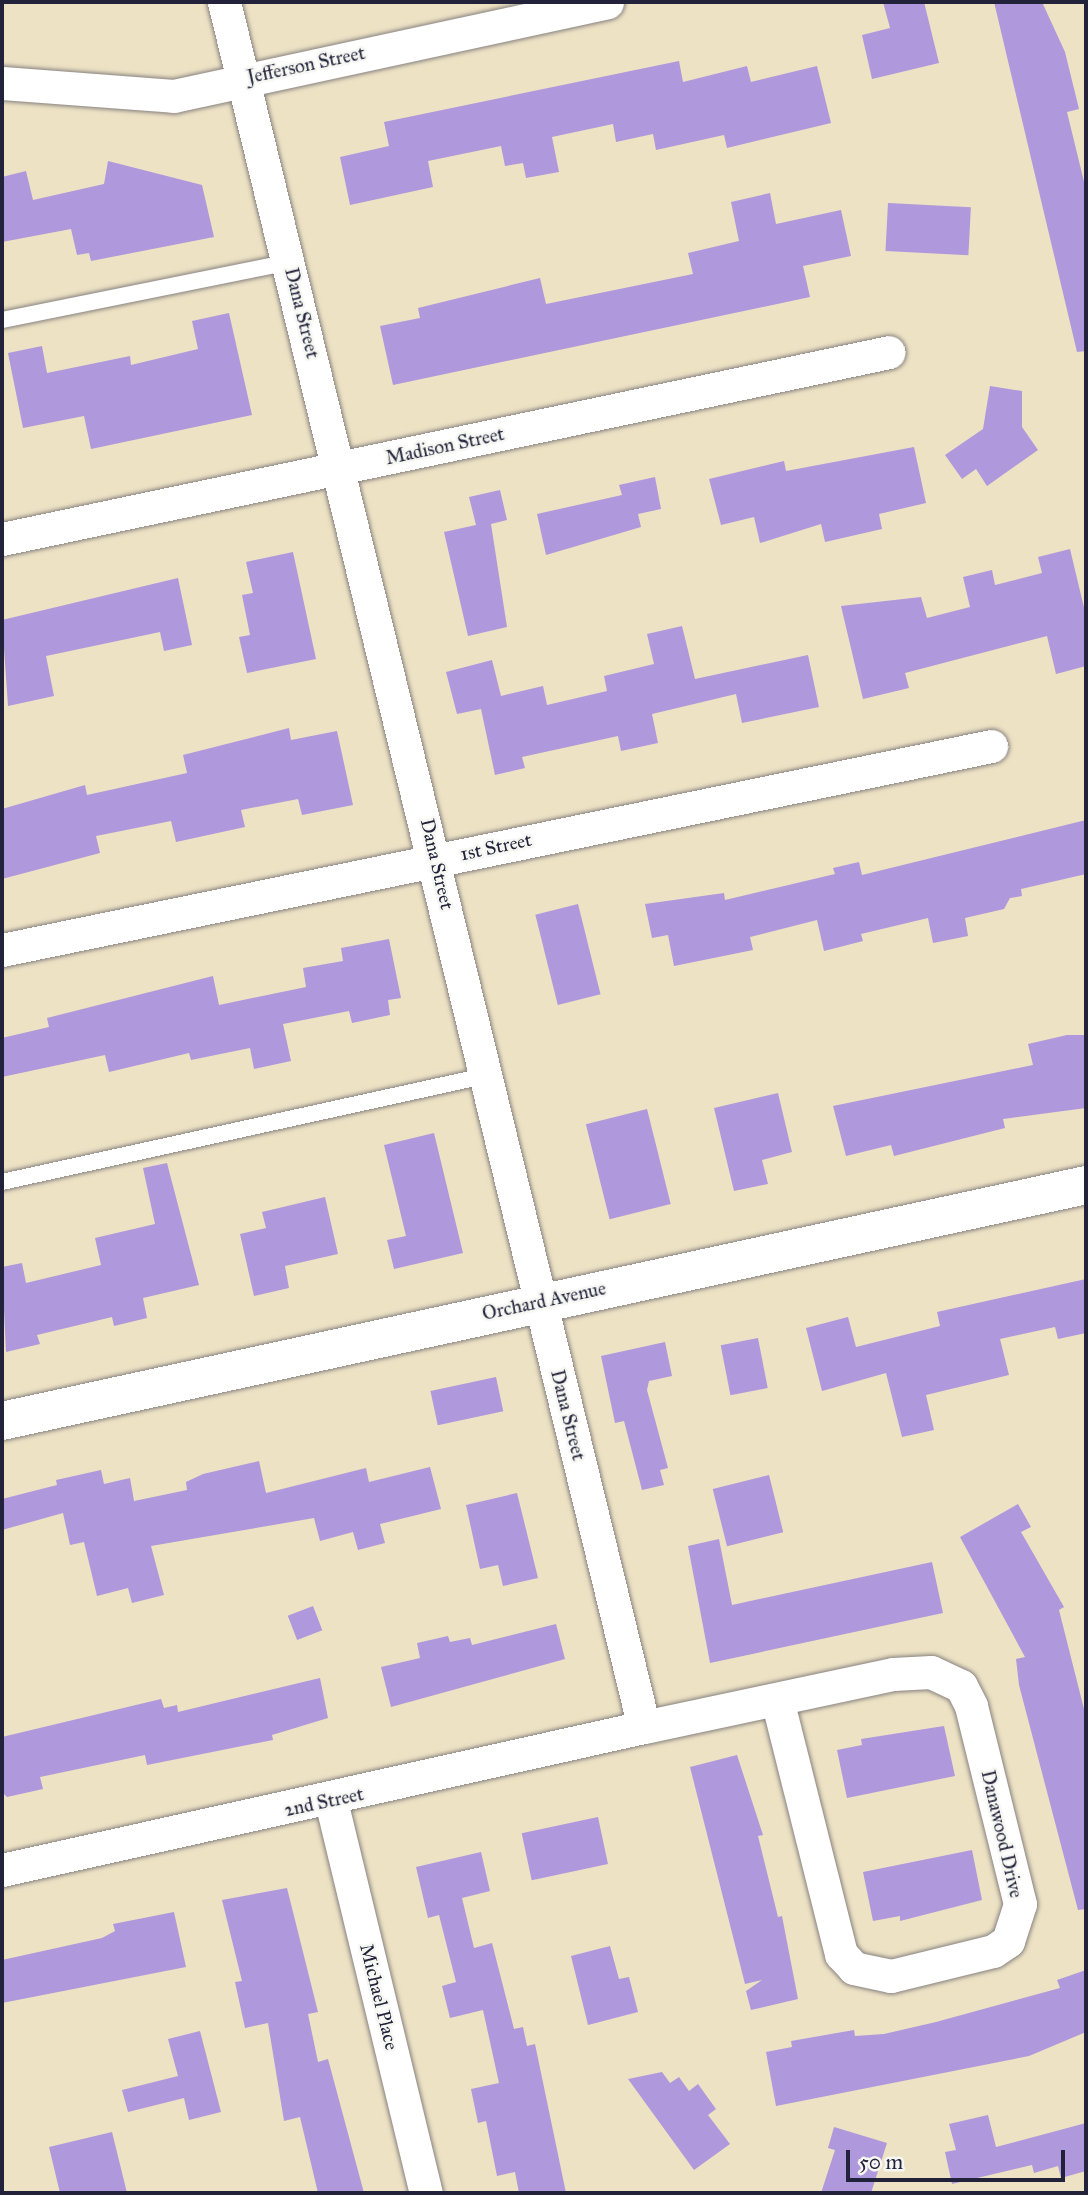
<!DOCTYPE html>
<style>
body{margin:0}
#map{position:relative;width:1088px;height:2195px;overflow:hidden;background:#ede2c4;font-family:"IM FELL Great Primer",serif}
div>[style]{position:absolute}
.building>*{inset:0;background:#af98db;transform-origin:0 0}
.roads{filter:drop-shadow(0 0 2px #888280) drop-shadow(0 0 2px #888280)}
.lane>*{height:16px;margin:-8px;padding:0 8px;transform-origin:8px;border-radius:8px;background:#fff}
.street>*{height:33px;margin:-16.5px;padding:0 16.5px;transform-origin:16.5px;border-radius:16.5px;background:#fff}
.secondary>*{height:38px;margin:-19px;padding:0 19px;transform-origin:19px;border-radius:19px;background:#fff}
span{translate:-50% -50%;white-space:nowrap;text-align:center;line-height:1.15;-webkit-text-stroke:5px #f6f6f2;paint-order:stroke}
.street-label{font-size:19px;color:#22223b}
.frame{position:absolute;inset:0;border:4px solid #22223b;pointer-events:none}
.scale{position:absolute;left:846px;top:2150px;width:219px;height:32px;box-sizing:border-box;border:4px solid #22223b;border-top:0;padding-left:9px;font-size:21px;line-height:24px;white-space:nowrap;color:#22223b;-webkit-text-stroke:5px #f6f6f2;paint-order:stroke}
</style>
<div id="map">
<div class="building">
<i style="clip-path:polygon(883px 2px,924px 2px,939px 63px,872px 79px,862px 35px,890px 28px)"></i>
<i style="clip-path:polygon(994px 2px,1042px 2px,1065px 52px,1079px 109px,1067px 112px,1086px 190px,1086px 351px,1077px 352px)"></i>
<i style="clip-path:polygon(679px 61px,683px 82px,747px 66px,751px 82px,817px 66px,831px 123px,727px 148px,724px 135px,656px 150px,653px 134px,616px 142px,613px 124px,552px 137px,559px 172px,526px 178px,523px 163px,505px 166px,501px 146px,428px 161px,433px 187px,350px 205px,340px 157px,389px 146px,384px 122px)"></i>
<i style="clip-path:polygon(108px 161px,202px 185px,214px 237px,91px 261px,89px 253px,77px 255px,71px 229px,2px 242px,2px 177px,26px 171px,33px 200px,104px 184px)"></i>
<i style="clip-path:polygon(770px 193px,776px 224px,841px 210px,851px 256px,803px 266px,810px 297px,393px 385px,380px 326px,420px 318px,418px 308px,540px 278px,546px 304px,693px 274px,688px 253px,739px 241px,731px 202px)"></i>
<i style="left:888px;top:203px;width:83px;height:48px;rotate:3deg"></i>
<i style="clip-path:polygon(229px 313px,252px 415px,91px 449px,84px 416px,23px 428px,8px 353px,42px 346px,47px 373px,130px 356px,131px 365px,198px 349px,192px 321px)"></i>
<i style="clip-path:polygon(990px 386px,1022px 391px,1022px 427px,1038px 450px,987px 486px,976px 469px,962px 479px,945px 455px,983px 429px)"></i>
<i style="clip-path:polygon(914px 447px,926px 503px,879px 514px,882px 529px,825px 542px,821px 524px,760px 543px,754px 517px,721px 525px,709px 479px,784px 461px,786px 471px)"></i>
<i style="clip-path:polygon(655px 477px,661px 509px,638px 514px,641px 527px,546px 555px,537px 514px,622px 495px,619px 485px)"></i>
<i style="clip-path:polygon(500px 490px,507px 520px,491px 524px,507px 627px,468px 636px,444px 532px,476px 525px,469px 497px)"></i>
<i style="clip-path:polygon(1070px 549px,1086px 616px,1086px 666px,1056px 674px,1047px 636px,905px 673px,909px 688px,863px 699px,841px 606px,921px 597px,927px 618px,970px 607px,963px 577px,992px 570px,995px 585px,1042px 573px,1038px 557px)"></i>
<i style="clip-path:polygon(293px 552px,316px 659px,247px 673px,239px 637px,250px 635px,242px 595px,253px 593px,246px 562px)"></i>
<i style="clip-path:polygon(178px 578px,192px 645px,164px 651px,160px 632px,46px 656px,54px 696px,8px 706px,2px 620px)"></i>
<i style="clip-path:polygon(682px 626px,695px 679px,808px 655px,819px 707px,742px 723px,736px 694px,652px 714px,658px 743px,621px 751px,618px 736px,522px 757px,525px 768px,495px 775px,481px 709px,457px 714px,446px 672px,492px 660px,501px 696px,543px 686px,547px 705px,607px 691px,604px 676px,654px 664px,647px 634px)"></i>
<i style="clip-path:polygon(289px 728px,291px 740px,337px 731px,353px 805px,302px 815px,298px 799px,241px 810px,245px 827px,176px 842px,171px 821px,96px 836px,100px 853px,2px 879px,2px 809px,85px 785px,87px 795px,187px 773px,183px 755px)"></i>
<i style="clip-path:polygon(1086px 820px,1086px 874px,1021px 889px,1022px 896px,1010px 898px,1004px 909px,965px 918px,968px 936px,933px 943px,928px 918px,861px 934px,863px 941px,824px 951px,817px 920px,750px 937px,753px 950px,674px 966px,668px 935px,652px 938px,645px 904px,724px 893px,725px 900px,835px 874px,833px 868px,859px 862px,862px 875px)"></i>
<i style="left:578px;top:904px;width:93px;height:44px;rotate:76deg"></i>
<i style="clip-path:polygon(389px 939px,401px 998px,388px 1000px,390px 1015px,352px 1023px,349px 1011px,283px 1024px,291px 1061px,254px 1069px,250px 1048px,191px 1060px,189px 1053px,109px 1072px,105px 1055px,2px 1077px,2px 1038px,49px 1027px,47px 1018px,213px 976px,219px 1005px,306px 987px,303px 968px,343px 961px,341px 948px)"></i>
<i style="clip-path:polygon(1067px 1035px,1086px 1035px,1086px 1108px,1003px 1119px,1005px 1128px,894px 1156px,891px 1145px,846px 1156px,833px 1106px,1033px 1065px,1028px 1044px)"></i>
<i style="clip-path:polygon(778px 1093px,792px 1152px,762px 1160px,768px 1184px,734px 1191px,714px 1108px)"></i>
<i style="left:647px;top:1109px;width:98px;height:63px;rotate:76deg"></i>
<i style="clip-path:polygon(434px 1133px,463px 1253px,394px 1269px,387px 1240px,406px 1236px,384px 1145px)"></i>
<i style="clip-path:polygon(167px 1163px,199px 1285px,143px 1298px,147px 1318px,114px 1326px,112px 1317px,37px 1335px,40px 1344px,6px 1352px,2px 1267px,22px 1263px,26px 1283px,101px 1265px,95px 1238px,155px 1224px,143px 1168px)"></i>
<i style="clip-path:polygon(325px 1197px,338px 1254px,285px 1266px,289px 1288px,254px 1296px,240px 1234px,266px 1228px,262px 1212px)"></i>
<i style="clip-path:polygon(1086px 1279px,1086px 1333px,1058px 1339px,1055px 1327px,1000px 1339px,1009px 1375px,926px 1395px,934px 1430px,902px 1437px,886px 1373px,822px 1391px,806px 1328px,848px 1317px,856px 1347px,940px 1326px,937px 1312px)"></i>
<i style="left:758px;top:1338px;width:51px;height:38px;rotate:79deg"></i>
<i style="clip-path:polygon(665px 1342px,672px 1376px,649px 1381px,647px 1390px,668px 1468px,660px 1470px,664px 1485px,642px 1490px,624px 1421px,615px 1423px,601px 1356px)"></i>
<i style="left:496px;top:1377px;width:35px;height:67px;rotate:78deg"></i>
<i style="clip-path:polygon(259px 1461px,266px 1493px,366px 1468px,369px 1482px,430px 1467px,441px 1509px,380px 1524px,385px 1543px,358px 1550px,353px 1532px,320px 1541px,314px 1518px,151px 1546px,164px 1595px,132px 1603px,128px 1588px,97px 1596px,84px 1542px,70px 1545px,63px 1513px,2px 1530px,2px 1499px,57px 1485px,56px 1480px,101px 1470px,104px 1484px,130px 1478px,134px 1501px,187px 1490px,186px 1482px,203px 1474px)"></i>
<i style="left:769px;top:1475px;width:59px;height:58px;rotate:76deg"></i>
<i style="clip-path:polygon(517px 1493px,538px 1578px,503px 1586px,498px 1565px,480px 1569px,466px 1505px)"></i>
<i style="clip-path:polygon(1018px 1504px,1031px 1527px,1021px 1532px,1064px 1607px,1059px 1610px,1086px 1717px,1086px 1909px,1078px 1910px,1019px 1685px,1016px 1659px,1025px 1657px,960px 1537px)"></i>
<i style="clip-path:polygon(719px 1539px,732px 1605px,932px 1562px,943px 1613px,710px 1663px,688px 1546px)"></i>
<i style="left:313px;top:1606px;width:26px;height:27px;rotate:69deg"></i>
<i style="clip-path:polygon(556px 1624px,565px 1659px,391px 1707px,381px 1667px,420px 1658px,417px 1643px,448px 1636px,450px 1642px,470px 1638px,472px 1645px)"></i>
<i style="clip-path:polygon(320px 1678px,328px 1718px,272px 1735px,273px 1740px,147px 1765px,145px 1755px,40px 1777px,43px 1789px,7px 1797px,2px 1792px,2px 1737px,161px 1699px,164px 1708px,177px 1705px,178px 1712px)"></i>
<i style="clip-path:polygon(944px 1726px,955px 1776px,847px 1798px,837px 1750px,862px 1745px,861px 1739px)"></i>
<i style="clip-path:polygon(737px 1755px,763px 1835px,758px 1836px,778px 1917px,782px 1916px,798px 1999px,751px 2010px,746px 1991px,762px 1980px,745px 1984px,690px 1767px)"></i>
<i style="left:598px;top:1817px;width:48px;height:78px;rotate:78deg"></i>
<i style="clip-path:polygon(972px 1850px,982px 1900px,900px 1921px,900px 1916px,873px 1921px,863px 1872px)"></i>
<i style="clip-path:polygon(481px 1852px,490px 1891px,462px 1898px,474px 1948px,492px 1943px,514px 2029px,523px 2027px,527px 2046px,535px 2044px,566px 2193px,519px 2193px,515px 2172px,497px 2176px,486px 2121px,478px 2123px,471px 2089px,499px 2083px,483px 2010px,450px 2018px,442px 1986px,456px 1982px,439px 1915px,428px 1918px,416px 1867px)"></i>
<i style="clip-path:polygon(287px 1888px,318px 2012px,308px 2014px,318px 2062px,328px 2059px,364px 2193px,318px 2193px,300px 2117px,284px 2121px,268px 2023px,245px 2028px,235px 1982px,242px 1981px,222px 1900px)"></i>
<i style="clip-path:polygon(174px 1912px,186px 1967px,2px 2003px,2px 1960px,102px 1938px,115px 1931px,113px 1924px)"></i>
<i style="clip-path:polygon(610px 1946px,619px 1979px,629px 1977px,638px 2012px,588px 2025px,571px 1956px)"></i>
<i style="clip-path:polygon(1086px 1970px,1086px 2032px,1029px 2056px,776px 2106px,766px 2052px,792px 2047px,791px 2041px,854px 2030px,855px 2036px,884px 2034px,936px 2022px,1060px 1988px,1057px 1980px)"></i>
<i style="clip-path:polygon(200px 2031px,221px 2112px,189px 2120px,184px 2098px,128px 2112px,122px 2090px,178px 2076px,168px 2039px)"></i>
<i style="clip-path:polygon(662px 2072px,670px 2083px,679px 2077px,689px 2091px,698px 2084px,716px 2109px,708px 2115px,730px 2144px,694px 2170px,628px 2079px)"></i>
<i style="clip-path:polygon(988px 2115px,996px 2147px,1086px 2123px,1086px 2171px,1061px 2178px,1058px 2166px,1034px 2173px,1032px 2165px,952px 2184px,945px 2152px,956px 2150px,949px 2124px)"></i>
<i style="clip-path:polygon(834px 2127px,887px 2143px,871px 2193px,821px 2193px,835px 2150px,828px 2148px)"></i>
<i style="clip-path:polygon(112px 2132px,127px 2193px,60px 2193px,49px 2147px)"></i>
</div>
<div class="roads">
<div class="lane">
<i style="left:2px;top:320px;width:294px;rotate:-11.4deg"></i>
<i style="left:2px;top:1182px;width:497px;rotate:-12.4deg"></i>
</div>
<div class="street">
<i style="left:224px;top:2px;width:1775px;rotate:76.32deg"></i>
<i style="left:2px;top:83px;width:172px;rotate:4.3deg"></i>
<i style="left:174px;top:96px;width:443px;rotate:-12.2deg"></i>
<i style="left:2px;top:539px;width:906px;rotate:-11.9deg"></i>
<i style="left:2px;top:950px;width:1010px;rotate:-11.65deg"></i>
<i style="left:331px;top:1801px;width:403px;rotate:76.4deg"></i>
<i style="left:2px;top:1870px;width:658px;rotate:-12.56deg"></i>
<i style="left:644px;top:1727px;width:255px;rotate:-12deg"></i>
<i style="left:893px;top:1674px;width:38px;rotate:-3deg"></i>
<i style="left:931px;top:1672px;width:33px;rotate:25deg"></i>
<i style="left:961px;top:1686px;width:22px;rotate:63deg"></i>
<i style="left:971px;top:1706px;width:204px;rotate:76.1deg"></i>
<i style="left:1020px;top:1904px;width:39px;rotate:108deg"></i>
<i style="left:1008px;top:1941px;width:18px;rotate:146deg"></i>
<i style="left:993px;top:1951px;width:105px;rotate:166.2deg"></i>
<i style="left:891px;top:1976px;width:38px;rotate:-168deg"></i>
<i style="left:854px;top:1968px;width:19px;rotate:-133deg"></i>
<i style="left:841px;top:1954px;width:262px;rotate:-104.1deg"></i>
</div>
<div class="secondary">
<i style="left:2px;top:1421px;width:1109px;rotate:-12.28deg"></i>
</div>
</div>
<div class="street-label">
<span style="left:306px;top:65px;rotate:-12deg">Jefferson Street</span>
<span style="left:302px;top:313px;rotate:76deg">Dana Street</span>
<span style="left:445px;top:446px;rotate:-12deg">Madison Street</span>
<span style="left:496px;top:847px;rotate:-12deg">1st Street</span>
<span style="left:437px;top:864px;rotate:77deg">Dana Street</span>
<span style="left:544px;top:1301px;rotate:-12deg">Orchard Avenue</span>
<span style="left:568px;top:1415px;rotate:76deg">Dana Street</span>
<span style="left:324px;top:1802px;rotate:-12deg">2nd Street</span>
<span style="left:1002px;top:1834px;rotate:77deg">Danawood Drive</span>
<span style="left:379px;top:1997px;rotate:76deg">Michael Place</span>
</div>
<div class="frame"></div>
<div class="scale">50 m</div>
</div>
